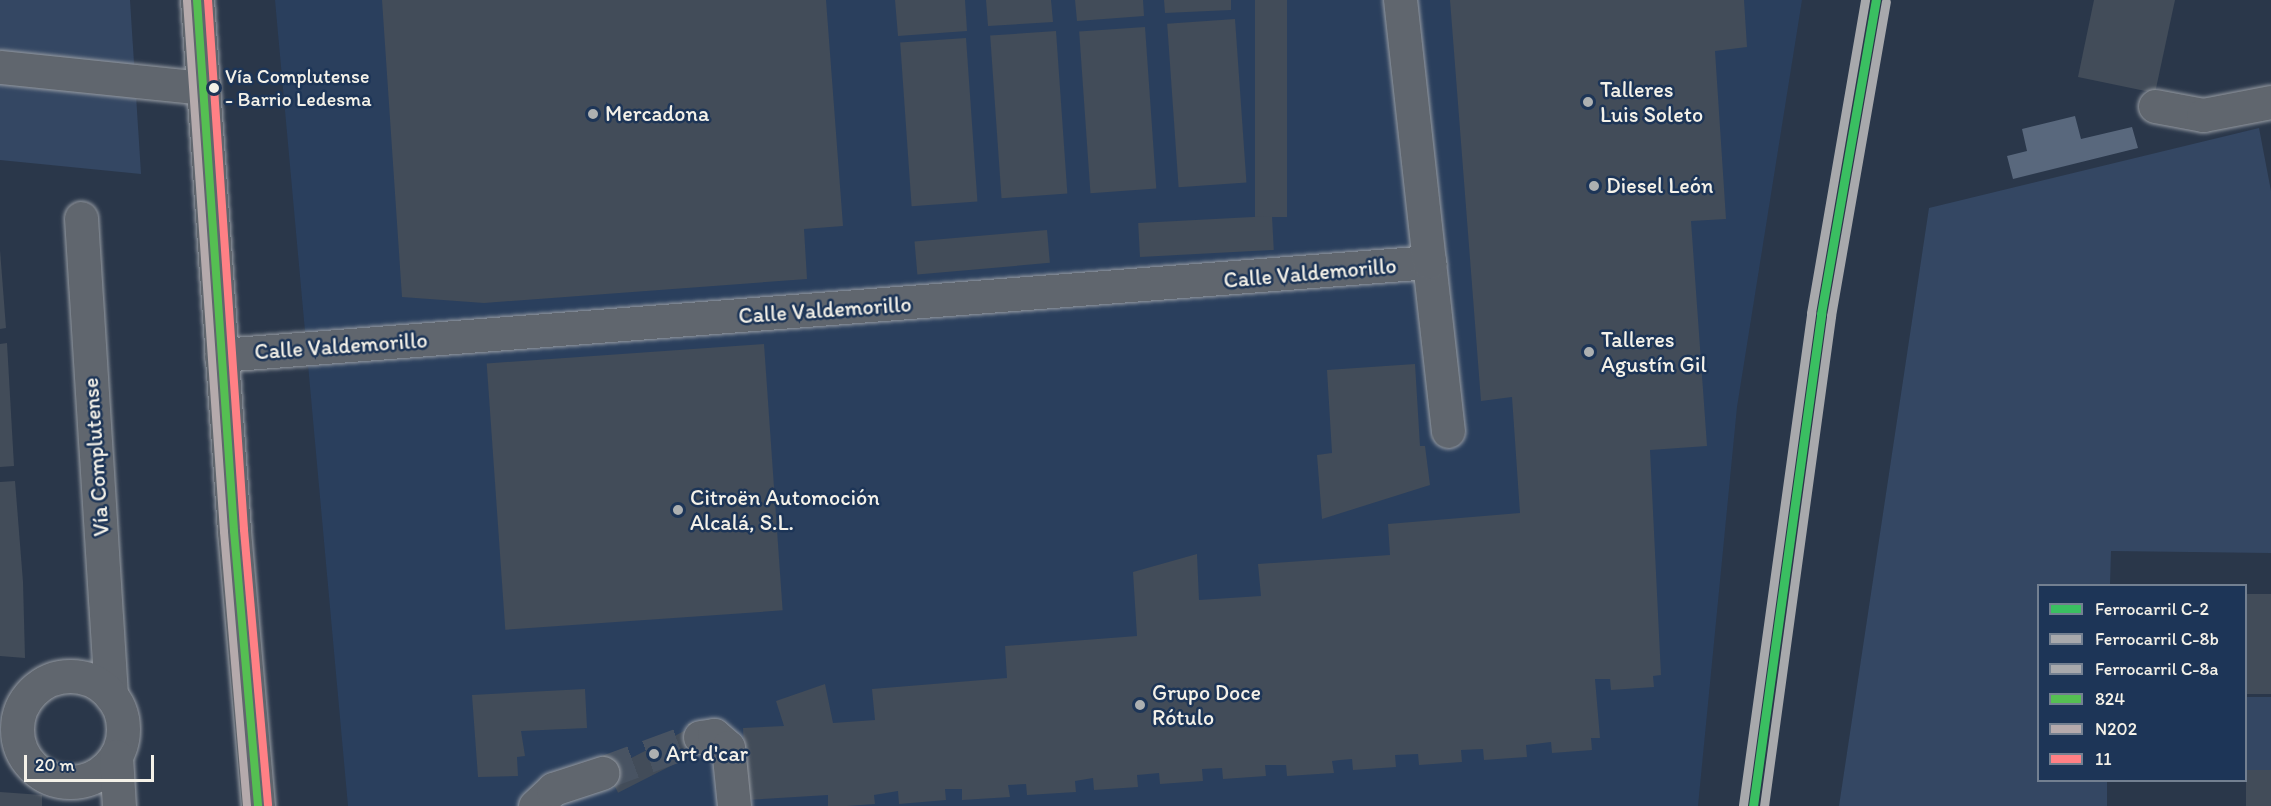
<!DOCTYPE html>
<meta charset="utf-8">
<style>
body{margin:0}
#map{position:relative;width:2271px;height:806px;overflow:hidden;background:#2a374a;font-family:Itim,sans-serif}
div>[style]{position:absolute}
.built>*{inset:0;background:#2a3f5d}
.green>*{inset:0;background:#344763;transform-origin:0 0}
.water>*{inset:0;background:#59687d}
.building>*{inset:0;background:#424c59;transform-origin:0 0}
.minor-tunnel>*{height:33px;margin-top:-16.5px;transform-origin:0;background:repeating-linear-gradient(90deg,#485362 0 33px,transparent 0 49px)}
.roads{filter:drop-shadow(0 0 2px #979ca3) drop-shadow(0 0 2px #979ca3)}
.minor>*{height:33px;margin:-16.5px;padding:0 16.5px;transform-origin:16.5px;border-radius:16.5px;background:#60666e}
.minor>.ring{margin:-16.5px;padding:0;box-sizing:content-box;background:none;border:33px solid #60666e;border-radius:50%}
.major>*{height:33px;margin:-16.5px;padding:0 16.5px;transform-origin:16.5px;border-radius:16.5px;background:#60666e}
.bus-1>*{height:8px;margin:-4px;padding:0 4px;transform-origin:4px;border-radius:4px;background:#55bf52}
.bus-2>*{height:8px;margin:-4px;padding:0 4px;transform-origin:4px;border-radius:4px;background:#b5aaac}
.bus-3>*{height:8px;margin:-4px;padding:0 4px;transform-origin:4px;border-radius:4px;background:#ff8085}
.rail-1>*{height:9px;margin:-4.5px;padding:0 4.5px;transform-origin:4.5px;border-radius:4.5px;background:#3abf61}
.rail-2>*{height:9px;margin:-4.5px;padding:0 4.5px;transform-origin:4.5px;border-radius:4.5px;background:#a8a9ac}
.rail-3>*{height:9px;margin:-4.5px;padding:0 4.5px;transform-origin:4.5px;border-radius:4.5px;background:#a8a9ac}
.dots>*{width:16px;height:16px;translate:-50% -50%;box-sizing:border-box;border:3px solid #1d3557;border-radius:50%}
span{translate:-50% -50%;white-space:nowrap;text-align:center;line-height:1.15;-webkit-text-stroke:5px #1d3557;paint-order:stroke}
.bus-label{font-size:20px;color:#f4f1e8}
.left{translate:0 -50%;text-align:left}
.poi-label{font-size:22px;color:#f4f1e8}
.street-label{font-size:22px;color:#f4f1e8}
.legend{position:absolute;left:2037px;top:584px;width:210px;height:198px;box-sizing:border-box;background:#1d3557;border:2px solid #738091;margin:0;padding:8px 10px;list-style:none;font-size:18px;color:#f4f1e8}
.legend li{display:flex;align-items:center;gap:12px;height:30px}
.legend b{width:30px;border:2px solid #738091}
.scale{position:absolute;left:24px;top:755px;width:130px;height:27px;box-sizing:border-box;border:3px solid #f4f1e8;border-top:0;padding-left:8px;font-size:18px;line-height:21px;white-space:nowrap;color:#f4f1e8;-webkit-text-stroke:4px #1d3557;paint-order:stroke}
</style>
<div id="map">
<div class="built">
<i style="clip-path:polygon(275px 0,1802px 0,1737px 407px,1698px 806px,348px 806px)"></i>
</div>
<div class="green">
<i style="clip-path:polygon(0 0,130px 0,141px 174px,0 160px)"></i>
<i style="clip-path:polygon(2259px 128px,2271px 191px,2271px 553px,2111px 551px,2110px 585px,2038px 586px,2038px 780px,2107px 781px,2107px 806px,1839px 806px,1929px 208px)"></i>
<i style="left:2271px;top:697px;width:73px;height:25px;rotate:90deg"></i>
</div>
<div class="water">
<i style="clip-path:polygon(2075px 116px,2081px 139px,2132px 127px,2138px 148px,2013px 179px,2007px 156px,2027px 151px,2022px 129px)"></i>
</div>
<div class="building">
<i style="clip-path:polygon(382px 0,826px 0,843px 226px,804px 229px,807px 279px,484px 303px,402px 297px)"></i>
<i style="clip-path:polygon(895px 0,965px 0,967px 31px,898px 36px)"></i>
<i style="clip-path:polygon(986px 0,1051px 0,1053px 22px,988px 26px)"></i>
<i style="clip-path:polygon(1075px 0,1143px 0,1144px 16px,1077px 21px)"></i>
<i style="clip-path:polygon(1164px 0,1231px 0,1231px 10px,1165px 13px)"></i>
<i style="left:1255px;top:0;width:32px;height:217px"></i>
<i style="clip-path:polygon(1450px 0,1744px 0,1747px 47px,1715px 51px,1726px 219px,1691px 221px,1707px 446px,1650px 450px,1661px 675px,1653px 676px,1654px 687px,1611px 690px,1610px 679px,1595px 679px,1600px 738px,1591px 738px,1592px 750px,1552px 753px,1551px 742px,1526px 745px,1527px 757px,1484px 760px,1483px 749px,1461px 750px,1462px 762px,1419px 765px,1418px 754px,1395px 755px,1396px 767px,1353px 770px,1352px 759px,1340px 760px,1332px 761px,1334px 773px,1287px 776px,1286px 765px,1265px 765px,1266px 776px,1223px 779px,1222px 768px,1202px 769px,1203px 781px,1160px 784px,1159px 773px,1137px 775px,1138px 787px,1094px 790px,1093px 778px,1075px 781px,1076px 792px,1027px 795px,1026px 784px,1008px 785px,1010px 797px,962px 800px,962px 789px,945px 789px,946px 800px,899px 804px,898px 791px,874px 795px,875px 804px,847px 806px,828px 806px,828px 795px,747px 800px,743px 728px,784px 726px,776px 701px,825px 684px,833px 723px,875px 720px,872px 689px,1007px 678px,1005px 646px,1137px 636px,1133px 572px,1197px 554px,1199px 600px,1261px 596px,1258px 564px,1390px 555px,1388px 524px,1520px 513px,1512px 397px,1481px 401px)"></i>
<i style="clip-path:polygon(2094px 0,2175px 0,2155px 93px,2078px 77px)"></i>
<i style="left:1235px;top:19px;width:164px;height:68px;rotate:86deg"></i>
<i style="left:1145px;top:27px;width:162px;height:66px;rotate:86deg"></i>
<i style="left:1056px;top:31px;width:163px;height:66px;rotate:86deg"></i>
<i style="left:966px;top:38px;width:164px;height:66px;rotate:86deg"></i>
<i style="left:1272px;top:216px;width:34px;height:134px;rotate:87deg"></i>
<i style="left:1047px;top:230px;width:33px;height:133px;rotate:85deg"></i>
<i style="clip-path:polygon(0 250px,6px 328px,0 329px)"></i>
<i style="clip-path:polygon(7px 343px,14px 466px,0 467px,0 344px)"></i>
<i style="left:764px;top:344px;width:267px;height:278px;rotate:86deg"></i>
<i style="clip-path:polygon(1415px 364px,1420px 446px,1425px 446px,1430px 485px,1322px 519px,1317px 455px,1332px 453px,1327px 370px)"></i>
<i style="clip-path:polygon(15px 481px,23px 582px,25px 658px,0 656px,0 482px)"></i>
<i style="left:2271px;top:594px;width:100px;height:25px;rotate:90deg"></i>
<i style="clip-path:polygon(585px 689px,587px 728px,521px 731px,525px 756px,517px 757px,518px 776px,478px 777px,472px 695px)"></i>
<i style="left:694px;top:726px;width:25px;height:98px;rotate:63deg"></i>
<i style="left:2271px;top:770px;width:36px;height:25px;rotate:90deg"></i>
<i style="clip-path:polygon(0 792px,42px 795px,42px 806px,0 806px)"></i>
</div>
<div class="minor-tunnel">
<i style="left:602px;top:773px;width:104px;rotate:-20.2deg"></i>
</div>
<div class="roads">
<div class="minor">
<i style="left:0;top:67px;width:204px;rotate:5.9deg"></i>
<i style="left:2155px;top:106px;width:49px;rotate:10.6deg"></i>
<i style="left:2203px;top:115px;width:69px;rotate:-10.8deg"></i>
<i style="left:81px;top:218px;width:479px;rotate:86.4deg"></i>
<i style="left:1429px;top:262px;width:170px;rotate:83.6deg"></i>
<i style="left:221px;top:355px;width:1212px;rotate:-4.4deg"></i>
<i style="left:1429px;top:262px;width:264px;rotate:-96.3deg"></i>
<i class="ring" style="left:17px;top:676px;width:73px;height:73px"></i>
<i style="left:700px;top:737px;width:14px;rotate:-8deg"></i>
<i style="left:714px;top:735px;width:18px;rotate:41deg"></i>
<i style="left:728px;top:747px;width:59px;rotate:84.2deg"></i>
<i style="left:116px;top:756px;width:50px;rotate:86.6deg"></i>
<i style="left:535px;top:806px;width:25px;rotate:-43deg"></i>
<i style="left:553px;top:789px;width:52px;rotate:-18.1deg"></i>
</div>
<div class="major">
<i style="left:197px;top:0;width:532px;rotate:86.01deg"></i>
<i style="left:234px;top:531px;width:276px;rotate:85deg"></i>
</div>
</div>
<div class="bus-1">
<i style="left:197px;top:0;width:532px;rotate:86.01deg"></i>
<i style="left:234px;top:531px;width:276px;rotate:85deg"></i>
</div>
<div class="bus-2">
<i style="left:187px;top:1px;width:532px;rotate:86.01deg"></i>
<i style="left:224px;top:532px;width:275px;rotate:85.2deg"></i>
</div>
<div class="bus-3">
<i style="left:208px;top:0;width:531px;rotate:86.11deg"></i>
<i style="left:244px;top:530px;width:276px;rotate:85deg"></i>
</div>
<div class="rail-1">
<i style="left:1753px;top:806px;width:497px;rotate:-82.1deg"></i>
<i style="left:1821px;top:314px;width:319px;rotate:-80.1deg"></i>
</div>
<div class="rail-2">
<i style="left:1764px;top:806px;width:495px;rotate:-82.2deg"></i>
<i style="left:1831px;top:316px;width:319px;rotate:-80.1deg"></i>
</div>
<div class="rail-3">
<i style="left:1743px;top:805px;width:497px;rotate:-82.1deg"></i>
<i style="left:1811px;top:313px;width:318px;rotate:-80.2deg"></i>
</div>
<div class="dots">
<i style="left:214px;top:88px;background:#f4f1e8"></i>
<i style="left:1588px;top:102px;background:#adb0b1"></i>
<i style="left:593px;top:114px;background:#adb0b1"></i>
<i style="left:1594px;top:186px;background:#adb0b1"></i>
<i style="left:1589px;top:352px;background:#adb0b1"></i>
<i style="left:678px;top:510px;background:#adb0b1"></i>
<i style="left:1140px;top:705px;background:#adb0b1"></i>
<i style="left:654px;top:754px;background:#adb0b1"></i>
</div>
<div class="bus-label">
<span class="left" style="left:225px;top:88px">Vía Complutense<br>- Barrio Ledesma</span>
</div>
<div class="poi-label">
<span class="left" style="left:1600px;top:102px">Talleres<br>Luis Soleto</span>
<span class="left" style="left:605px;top:114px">Mercadona</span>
<span class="left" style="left:1606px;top:186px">Diesel León</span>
<span class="left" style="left:1601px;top:352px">Talleres<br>Agustín Gil</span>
<span class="left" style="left:690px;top:510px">Citroën Automoción<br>Alcalá, S.L.</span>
<span class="left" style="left:1152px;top:705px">Grupo Doce<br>Rótulo</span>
<span class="left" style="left:666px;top:754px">Art d'car</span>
</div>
<div class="street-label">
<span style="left:1310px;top:273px;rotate:-5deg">Calle Valdemorillo</span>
<span style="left:825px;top:310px;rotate:-4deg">Calle Valdemorillo</span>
<span style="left:341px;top:346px;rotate:-4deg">Calle Valdemorillo</span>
<span style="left:96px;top:457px;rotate:-94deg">Vía Complutense</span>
</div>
<ul class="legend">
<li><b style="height:8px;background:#3abf61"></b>Ferrocarril C-2</li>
<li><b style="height:8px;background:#a8a9ac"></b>Ferrocarril C-8b</li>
<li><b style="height:8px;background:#a8a9ac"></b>Ferrocarril C-8a</li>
<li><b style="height:8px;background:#55bf52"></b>824</li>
<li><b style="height:8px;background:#b5aaac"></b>N202</li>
<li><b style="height:8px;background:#ff8085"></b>11</li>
</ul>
<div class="scale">20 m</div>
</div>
